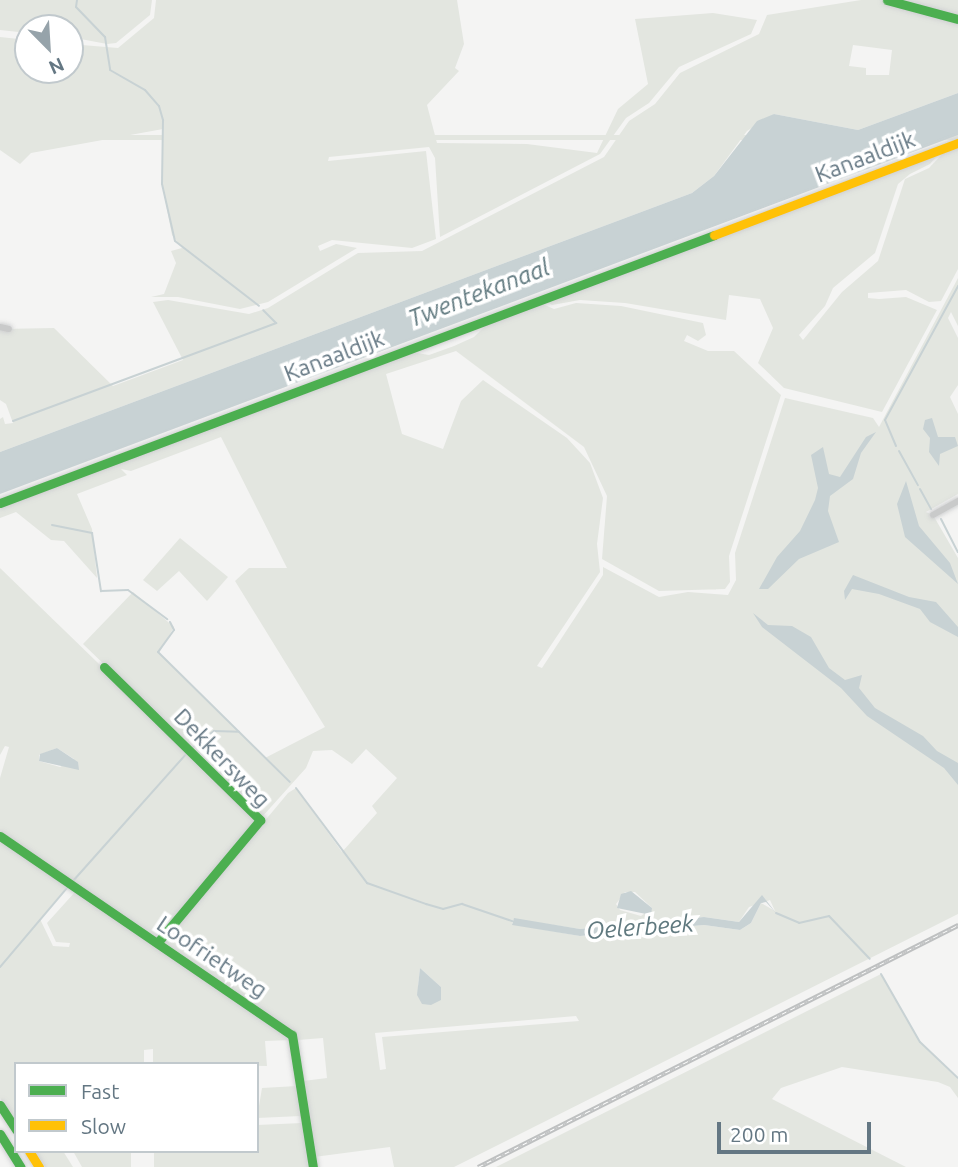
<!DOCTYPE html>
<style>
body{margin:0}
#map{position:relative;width:958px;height:1167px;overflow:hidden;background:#f4f4f3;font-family:Ubuntu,sans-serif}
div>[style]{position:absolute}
.green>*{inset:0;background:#e3e6e0;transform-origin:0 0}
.water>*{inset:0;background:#c8d2d4}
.stream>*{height:2px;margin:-1px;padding:0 1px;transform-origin:1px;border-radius:1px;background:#c8d2d4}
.roads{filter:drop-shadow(0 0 2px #d0d1d2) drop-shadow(0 0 2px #d0d1d2)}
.street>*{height:6px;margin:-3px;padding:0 3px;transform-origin:3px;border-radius:3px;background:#c9caca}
.fast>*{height:9px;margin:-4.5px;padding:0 4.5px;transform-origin:4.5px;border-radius:4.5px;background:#4caf50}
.slow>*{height:9px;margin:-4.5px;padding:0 4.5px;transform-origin:4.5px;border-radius:4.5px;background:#ffc107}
.rail>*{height:4.5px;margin-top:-2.25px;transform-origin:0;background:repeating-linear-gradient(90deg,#fff 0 5px,#bec0c1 0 10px);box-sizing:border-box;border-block:2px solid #bec0c1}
span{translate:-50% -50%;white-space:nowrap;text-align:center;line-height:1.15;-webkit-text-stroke:7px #fff;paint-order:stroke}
.street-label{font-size:23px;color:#647783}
.water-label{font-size:24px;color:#60797f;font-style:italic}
.legend{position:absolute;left:14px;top:1062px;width:245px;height:91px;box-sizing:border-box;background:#fff;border:2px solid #c1c9cd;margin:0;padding:9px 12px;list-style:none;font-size:21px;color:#647783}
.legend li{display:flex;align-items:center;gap:14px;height:35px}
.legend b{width:35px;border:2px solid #c1c9cd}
.north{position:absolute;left:14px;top:14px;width:70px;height:70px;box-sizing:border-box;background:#fff;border:2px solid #c1c9cd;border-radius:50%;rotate:156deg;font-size:19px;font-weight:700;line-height:28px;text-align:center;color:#647783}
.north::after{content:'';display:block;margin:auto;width:24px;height:32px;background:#96a3aa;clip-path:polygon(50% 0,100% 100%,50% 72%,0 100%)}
.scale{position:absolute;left:717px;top:1122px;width:154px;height:32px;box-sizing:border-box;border:4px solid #647783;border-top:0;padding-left:9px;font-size:21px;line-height:24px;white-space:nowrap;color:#647783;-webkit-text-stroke:5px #fff;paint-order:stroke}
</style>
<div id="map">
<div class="green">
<i style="clip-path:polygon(0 0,152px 0,150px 15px,116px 43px,107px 44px,70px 37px,70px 28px,28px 28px,28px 33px,0 30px)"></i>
<i style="clip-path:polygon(156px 0,457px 0,464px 44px,455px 68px,459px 71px,427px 105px,437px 143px,527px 144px,597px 153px,618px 109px,648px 84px,635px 19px,713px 13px,757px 20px,751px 34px,679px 67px,649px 103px,626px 118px,600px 154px,440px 237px,435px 158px,429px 147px,329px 157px,328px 161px,426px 151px,436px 239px,412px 248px,332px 240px,318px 246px,320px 251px,336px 244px,357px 248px,268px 302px,240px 309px,178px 297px,151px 297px,164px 294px,176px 263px,171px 251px,182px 248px,172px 235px,162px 184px,163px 129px,31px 153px,20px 164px,0 150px,0 37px,28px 40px,28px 70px,70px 70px,70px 44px,118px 48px,154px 18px)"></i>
<i style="clip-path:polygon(evenodd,861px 0,881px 0,958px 21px,958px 93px,858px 130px,774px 114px,747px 131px,714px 176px,692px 193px,0 452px,0 419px,3px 417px,5px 424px,13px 423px,6px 404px,0 400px,0 329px,54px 328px,113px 386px,183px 360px,153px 302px,168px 300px,249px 314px,268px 308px,358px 253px,422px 251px,604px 157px,629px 121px,655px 104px,680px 73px,759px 34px,767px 15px,861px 0,853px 45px,892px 50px,889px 75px,866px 75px,866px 68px,849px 66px,853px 45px)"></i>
<i style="clip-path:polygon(894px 0,958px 0,958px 17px)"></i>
<i style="left:958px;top:135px;width:5px;height:1023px;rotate:90deg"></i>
<i style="clip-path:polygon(958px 144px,958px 269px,941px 301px,929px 302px,906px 290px,868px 293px,868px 298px,879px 299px,906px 297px,937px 310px,882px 412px,784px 388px,758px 363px,773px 328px,760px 299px,729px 295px,726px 320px,625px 303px,580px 300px,552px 305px,546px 301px,941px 151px,930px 164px,910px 174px,898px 184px,875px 253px,833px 288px,825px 306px,799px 335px,803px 340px,842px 292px,878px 261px,905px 179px,929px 168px,947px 149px)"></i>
<i style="clip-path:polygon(evenodd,958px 278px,958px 326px,951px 312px,948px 318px,958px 338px,958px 385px,950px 397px,958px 414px,958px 494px,926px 512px,933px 515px,958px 558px,958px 914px,454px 1167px,394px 1167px,390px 1147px,314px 1157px,303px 1081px,327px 1078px,323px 1038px,298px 1040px,164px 942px,288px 793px,296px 788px,342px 852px,377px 813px,372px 806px,397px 778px,366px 749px,352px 764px,332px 750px,313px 751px,306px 768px,262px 817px,83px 644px,133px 592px,174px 627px,159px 653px,265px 758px,325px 727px,235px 581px,249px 568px,287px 568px,221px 437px,131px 471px,121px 469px,127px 475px,77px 494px,92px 529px,97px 578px,64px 541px,51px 540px,16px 512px,0 518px,0 505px,406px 351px,429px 355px,454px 346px,474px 337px,492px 319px,538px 302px,554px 309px,576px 303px,621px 306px,703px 323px,706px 335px,698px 341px,687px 335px,684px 341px,708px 351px,734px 351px,781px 395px,729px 556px,730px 582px,725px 589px,659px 591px,602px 559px,607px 496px,584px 447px,456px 351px,386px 374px,402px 434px,443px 449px,461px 401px,483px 380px,567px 438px,590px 463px,603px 498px,597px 544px,600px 572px,537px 666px,542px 668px,603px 575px,603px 567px,659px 597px,688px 592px,728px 595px,736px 580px,735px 553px,785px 398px,873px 418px,879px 427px,958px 278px,625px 892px,635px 892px,652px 908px,641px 916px,620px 910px,616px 904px,625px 892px,958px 278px,770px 900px,775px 911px,761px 903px,751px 923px,740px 930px,704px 925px,580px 936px,512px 924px,514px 919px,580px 929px,704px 917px,739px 922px,749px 907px,770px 900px,958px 278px,420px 968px,441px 987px,441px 1000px,418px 986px,420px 968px,958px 278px,576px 1016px,579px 1021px,382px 1037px,386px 1069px,380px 1070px,375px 1033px,576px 1016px)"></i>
<i style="clip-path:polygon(180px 538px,228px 577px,207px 601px,179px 571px,157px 591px,143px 580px)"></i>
<i style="clip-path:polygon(evenodd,0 568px,259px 819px,157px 941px,0 833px,0 778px,9px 747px,5px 746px,0 755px,0 568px,57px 748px,74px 759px,60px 767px,39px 761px,39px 755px,57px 748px)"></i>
<i style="clip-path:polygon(0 840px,68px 886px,40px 919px,53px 946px,69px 947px,70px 943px,56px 942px,47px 923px,75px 892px,291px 1040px,265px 1041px,267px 1066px,153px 1064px,153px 1049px,144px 1050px,144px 1064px,16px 1064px,16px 1121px,0 1098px)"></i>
<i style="clip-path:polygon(881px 974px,920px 1042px,958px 1078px,958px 1098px,950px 1087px,938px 1082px,842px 1067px,781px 1088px,772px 1099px,906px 1167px,496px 1167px)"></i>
<i style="clip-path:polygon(297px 1086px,301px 1116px,257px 1118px,262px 1088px)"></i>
<i style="clip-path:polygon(302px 1123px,308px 1167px,154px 1167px,154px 1151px,257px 1151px,257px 1125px)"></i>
<i style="clip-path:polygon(35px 1151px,63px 1151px,73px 1167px,45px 1167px)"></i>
<i style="clip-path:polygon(73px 1151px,131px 1151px,131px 1167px,82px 1167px)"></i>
</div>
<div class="water">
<i style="clip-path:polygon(958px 93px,958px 135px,0 494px,0 452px,692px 193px,714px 176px,757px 121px,774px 114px,858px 130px)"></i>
<i style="clip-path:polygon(932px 418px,938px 437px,955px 437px,958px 446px,940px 454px,939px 466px,929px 452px,930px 438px,923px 429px,925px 420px)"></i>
<i style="clip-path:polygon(876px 432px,861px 453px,853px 479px,830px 496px,828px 511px,839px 542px,799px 559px,768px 589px,759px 589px,777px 557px,800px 531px,815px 500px,818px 488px,811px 455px,823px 447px,829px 474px,840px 477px,866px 437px)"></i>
<i style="clip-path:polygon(906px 481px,919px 526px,950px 563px,958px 584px,905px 537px,897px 504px)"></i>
<i style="clip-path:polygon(853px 575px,909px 597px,936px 602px,958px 627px,958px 637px,930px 622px,920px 609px,879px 594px,852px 589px,845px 600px,844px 591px)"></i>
<i style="clip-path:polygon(753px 613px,768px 625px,792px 626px,811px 637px,829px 668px,845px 680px,862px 675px,859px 688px,875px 708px,923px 736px,937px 751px,958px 763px,958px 785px,944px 768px,867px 716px,841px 688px,762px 627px)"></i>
<i style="clip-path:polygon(57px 748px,78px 762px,79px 770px,39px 761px,40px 754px)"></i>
<i style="clip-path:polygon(631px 891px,652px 908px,651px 915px,617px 908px,621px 894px)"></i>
<i style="clip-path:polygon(762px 895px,776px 913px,766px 902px,761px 903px,751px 923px,740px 930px,704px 925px,580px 936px,512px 925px,514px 918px,580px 929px,704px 917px,739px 922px)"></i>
<i style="clip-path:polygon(420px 968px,441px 987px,441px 1000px,431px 1005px,422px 1004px,417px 995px)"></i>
</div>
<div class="stream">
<i style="left:77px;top:0;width:7px;rotate:98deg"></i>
<i style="left:76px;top:7px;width:42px;rotate:46deg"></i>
<i style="left:105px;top:37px;width:33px;rotate:81deg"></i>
<i style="left:110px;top:70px;width:40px;rotate:29.7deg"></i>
<i style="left:145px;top:90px;width:21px;rotate:49deg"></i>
<i style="left:159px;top:106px;width:15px;rotate:74deg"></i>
<i style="left:163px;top:120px;width:64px;rotate:90.9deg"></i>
<i style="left:162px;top:184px;width:58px;rotate:77.2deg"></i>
<i style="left:175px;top:241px;width:106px;rotate:37.7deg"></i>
<i style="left:13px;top:421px;width:281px;rotate:-20.4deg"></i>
<i style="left:276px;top:323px;width:18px;rotate:-135deg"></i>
<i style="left:896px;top:446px;width:28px;rotate:-113deg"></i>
<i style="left:885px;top:420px;width:153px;rotate:-61.4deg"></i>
<i style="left:899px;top:451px;width:39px;rotate:61deg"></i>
<i style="left:920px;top:489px;width:23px;rotate:61deg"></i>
<i style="left:941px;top:519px;width:37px;rotate:63deg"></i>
<i style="left:52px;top:525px;width:41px;rotate:11.3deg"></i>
<i style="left:92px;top:533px;width:59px;rotate:81.2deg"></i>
<i style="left:101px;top:591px;width:27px;rotate:-2deg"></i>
<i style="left:128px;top:590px;width:49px;rotate:36.6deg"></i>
<i style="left:170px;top:622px;width:9px;rotate:63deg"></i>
<i style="left:174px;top:630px;width:27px;rotate:126deg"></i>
<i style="left:158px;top:652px;width:185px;rotate:44.6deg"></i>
<i style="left:192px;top:748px;width:28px;rotate:-38deg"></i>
<i style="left:214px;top:731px;width:25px;rotate:2deg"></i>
<i style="left:296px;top:788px;width:119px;rotate:53.2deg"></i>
<i style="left:367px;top:883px;width:63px;rotate:19.6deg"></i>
<i style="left:426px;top:904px;width:18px;rotate:16deg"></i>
<i style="left:443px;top:909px;width:20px;rotate:-15deg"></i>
<i style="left:462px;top:904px;width:53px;rotate:18.8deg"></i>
<i style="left:73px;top:881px;width:170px;rotate:-48.3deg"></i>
<i style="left:776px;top:913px;width:25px;rotate:23deg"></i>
<i style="left:799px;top:923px;width:31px;rotate:-13deg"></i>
<i style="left:829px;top:916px;width:59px;rotate:46.4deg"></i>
<i style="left:0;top:967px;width:104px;rotate:-49.7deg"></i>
<i style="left:881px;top:974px;width:78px;rotate:60.2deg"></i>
<i style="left:920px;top:1042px;width:52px;rotate:43.5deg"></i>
</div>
<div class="roads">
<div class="street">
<i style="left:0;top:327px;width:9px;rotate:13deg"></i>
<i style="left:933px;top:515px;width:29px;rotate:-29deg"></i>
</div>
<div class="fast">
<i style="left:887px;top:0;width:73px;rotate:15deg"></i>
<i style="left:0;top:503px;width:763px;rotate:-20.57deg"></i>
<i style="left:104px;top:667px;width:219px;rotate:44.4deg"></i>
<i style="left:260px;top:820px;width:160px;rotate:129.9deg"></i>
<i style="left:0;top:836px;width:353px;rotate:34.3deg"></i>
<i style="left:292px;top:1035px;width:134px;rotate:81deg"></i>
<i style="left:0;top:1105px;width:30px;rotate:57deg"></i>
<i style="left:0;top:1134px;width:39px;rotate:58deg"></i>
</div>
<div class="slow">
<i style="left:714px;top:235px;width:261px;rotate:-20.7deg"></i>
<i style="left:29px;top:1151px;width:19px;rotate:58deg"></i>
</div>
</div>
<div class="rail">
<i style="left:478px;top:1167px;width:538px;rotate:-26.76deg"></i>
</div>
<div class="street-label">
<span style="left:865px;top:157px;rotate:-21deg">Kanaaldijk</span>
<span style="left:334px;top:356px;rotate:-21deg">Kanaaldijk</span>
<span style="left:222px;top:758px;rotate:46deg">Dekkersweg</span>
<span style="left:212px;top:957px;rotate:34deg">Loofrietweg</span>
</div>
<div class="water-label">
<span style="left:479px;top:293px;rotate:-21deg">Twentekanaal</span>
<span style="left:640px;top:927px;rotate:-4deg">Oelerbeek</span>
</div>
<ul class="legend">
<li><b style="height:9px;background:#4caf50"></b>Fast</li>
<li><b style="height:9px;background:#ffc107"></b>Slow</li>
</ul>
<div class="north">N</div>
<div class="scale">200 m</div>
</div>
